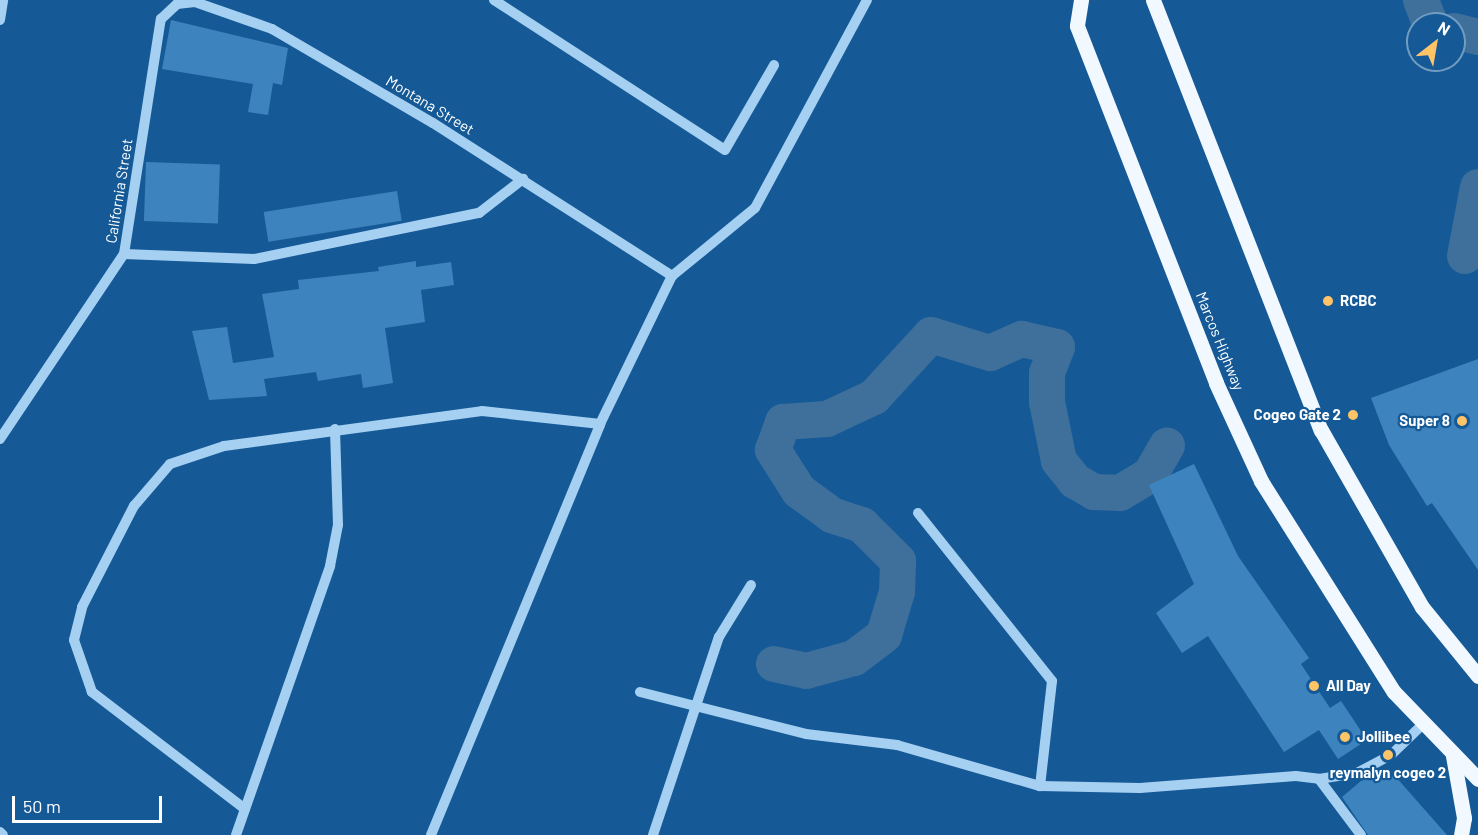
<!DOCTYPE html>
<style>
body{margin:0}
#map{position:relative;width:1478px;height:835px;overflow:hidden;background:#155a97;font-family:Barlow,sans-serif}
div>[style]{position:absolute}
.river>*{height:36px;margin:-18px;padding:0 18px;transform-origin:18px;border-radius:18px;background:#3f709b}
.building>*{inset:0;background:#3d84be;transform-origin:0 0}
.minor>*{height:10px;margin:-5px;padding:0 5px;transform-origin:5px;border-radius:5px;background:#a6d0f2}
.major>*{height:15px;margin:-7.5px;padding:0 7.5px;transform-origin:7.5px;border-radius:7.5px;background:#f1f8ff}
.dots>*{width:16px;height:16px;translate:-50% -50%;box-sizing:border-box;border:3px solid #155a97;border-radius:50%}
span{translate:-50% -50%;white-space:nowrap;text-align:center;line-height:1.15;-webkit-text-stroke:4.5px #155a97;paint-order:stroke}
.street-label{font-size:15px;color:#fff}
.poi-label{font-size:15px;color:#fff;font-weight:700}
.left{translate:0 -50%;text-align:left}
.right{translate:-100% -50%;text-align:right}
.north{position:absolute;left:1406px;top:12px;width:60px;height:60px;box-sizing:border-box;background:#155a97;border:2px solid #739cc1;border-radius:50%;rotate:31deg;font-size:16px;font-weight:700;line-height:24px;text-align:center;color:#fff}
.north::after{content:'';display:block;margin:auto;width:21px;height:27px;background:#ffc467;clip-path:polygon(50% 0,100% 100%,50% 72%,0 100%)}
.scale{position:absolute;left:12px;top:796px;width:150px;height:27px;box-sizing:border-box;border:3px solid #fff;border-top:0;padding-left:8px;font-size:18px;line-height:21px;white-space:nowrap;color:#fff;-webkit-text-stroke:4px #155a97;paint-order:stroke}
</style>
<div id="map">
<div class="river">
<i style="left:1421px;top:0;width:26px;rotate:69deg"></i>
<i style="left:1454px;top:31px;width:25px;rotate:14deg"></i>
<i style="left:1465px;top:256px;width:70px;rotate:-79.3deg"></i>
<i style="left:774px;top:664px;width:33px;rotate:12deg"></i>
<i style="left:806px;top:671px;width:50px;rotate:-15.2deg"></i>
<i style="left:854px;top:658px;width:38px;rotate:-37deg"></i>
<i style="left:884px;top:635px;width:45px;rotate:-73.2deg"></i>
<i style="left:897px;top:592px;width:31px;rotate:-88deg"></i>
<i style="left:898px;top:561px;width:51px;rotate:-135deg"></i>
<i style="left:862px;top:525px;width:32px;rotate:-162deg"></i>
<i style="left:832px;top:515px;width:41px;rotate:-144deg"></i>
<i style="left:799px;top:491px;width:49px;rotate:-122.4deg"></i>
<i style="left:773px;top:450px;width:30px;rotate:-70deg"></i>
<i style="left:783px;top:422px;width:44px;rotate:-3.9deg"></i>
<i style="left:827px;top:419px;width:52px;rotate:-25.1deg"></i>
<i style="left:874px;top:397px;width:84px;rotate:-47.4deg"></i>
<i style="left:931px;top:335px;width:62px;rotate:17deg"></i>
<i style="left:990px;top:353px;width:35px;rotate:-24deg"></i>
<i style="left:1022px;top:339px;width:36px;rotate:13deg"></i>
<i style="left:1057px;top:347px;width:28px;rotate:111deg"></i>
<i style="left:1047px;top:373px;width:29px;rotate:90deg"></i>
<i style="left:1047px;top:402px;width:60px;rotate:78.5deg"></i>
<i style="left:1059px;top:461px;width:26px;rotate:51deg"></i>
<i style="left:1075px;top:481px;width:22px;rotate:30deg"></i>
<i style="left:1094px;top:492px;width:26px;rotate:2deg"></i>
<i style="left:1120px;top:493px;width:35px;rotate:-31deg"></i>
<i style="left:1150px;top:475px;width:34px;rotate:-60deg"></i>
</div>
<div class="building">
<i style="clip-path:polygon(171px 20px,288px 48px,282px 85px,273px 83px,268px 115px,248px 112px,253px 84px,162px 69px)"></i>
<i style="left:146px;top:162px;width:74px;height:59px;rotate:2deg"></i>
<i style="left:397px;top:191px;width:30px;height:135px;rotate:81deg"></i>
<i style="clip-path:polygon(416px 261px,416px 267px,451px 262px,454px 285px,421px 290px,425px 322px,385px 328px,393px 383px,363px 388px,361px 374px,318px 381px,316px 372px,264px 379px,267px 396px,209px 400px,192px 331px,227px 327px,233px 363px,274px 357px,262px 294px,299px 289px,298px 280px,379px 271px,378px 267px)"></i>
<i style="clip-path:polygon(1478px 359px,1478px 570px,1432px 503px,1427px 506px,1389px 445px,1371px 398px)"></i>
<i style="clip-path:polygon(1194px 464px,1238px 556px,1309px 658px,1301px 664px,1330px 708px,1341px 701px,1367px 740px,1338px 759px,1319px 730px,1284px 752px,1208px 636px,1182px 653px,1156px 613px,1194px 584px,1149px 485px)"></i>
<i style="clip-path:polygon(1385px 772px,1395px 776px,1447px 835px,1368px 835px,1342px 797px,1361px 781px)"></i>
</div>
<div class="minor">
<i style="left:494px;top:0;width:275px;rotate:33deg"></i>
<i style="left:725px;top:150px;width:98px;rotate:-60deg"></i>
<i style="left:0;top:20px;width:20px;rotate:-81deg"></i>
<i style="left:124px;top:254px;width:130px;rotate:2.2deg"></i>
<i style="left:254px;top:259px;width:230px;rotate:-11.6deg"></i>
<i style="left:479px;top:213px;width:56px;rotate:-37.7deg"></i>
<i style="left:0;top:439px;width:223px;rotate:-56.2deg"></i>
<i style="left:124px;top:254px;width:238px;rotate:-81.1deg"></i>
<i style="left:161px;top:19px;width:22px;rotate:-43deg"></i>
<i style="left:177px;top:4px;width:18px;rotate:-6deg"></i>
<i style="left:195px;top:2px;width:82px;rotate:19.3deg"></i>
<i style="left:272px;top:29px;width:186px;rotate:30.3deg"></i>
<i style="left:433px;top:123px;width:284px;rotate:32.6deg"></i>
<i style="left:918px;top:513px;width:215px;rotate:51.4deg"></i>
<i style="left:1052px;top:681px;width:106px;rotate:96.5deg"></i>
<i style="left:640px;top:692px;width:171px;rotate:14.2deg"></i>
<i style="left:806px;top:734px;width:92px;rotate:6.9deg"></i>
<i style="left:897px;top:745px;width:149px;rotate:16deg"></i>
<i style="left:1040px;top:786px;width:100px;rotate:1.1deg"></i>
<i style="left:1140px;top:788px;width:156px;rotate:-4.4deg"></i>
<i style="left:1296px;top:776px;width:23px;rotate:7deg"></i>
<i style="left:245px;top:809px;width:193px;rotate:-142.6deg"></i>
<i style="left:92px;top:692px;width:55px;rotate:-109.1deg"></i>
<i style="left:74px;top:640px;width:34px;rotate:-76deg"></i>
<i style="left:82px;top:607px;width:114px;rotate:-62.8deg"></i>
<i style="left:134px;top:506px;width:55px;rotate:-49.4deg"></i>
<i style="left:170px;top:464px;width:57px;rotate:-18.4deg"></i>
<i style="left:224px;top:446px;width:260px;rotate:-7.7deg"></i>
<i style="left:482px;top:411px;width:119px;rotate:6.3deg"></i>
<i style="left:0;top:832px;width:4px;rotate:45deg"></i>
<i style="left:236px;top:835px;width:285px;rotate:-70.7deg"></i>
<i style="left:330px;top:566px;width:42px;rotate:-79deg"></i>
<i style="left:338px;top:525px;width:96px;rotate:-91.8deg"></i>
<i style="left:431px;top:835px;width:444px;rotate:-67.6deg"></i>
<i style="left:600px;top:424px;width:165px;rotate:-64.1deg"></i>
<i style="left:672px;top:276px;width:107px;rotate:-39.3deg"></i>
<i style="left:755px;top:208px;width:236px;rotate:-61.7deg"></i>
<i style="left:653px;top:835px;width:209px;rotate:-71.6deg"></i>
<i style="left:719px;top:637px;width:61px;rotate:-58.4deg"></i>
<i style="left:1361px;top:835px;width:70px;rotate:-126.9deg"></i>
<i style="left:1319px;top:779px;width:38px;rotate:-9deg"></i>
<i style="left:1357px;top:773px;width:38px;rotate:-28deg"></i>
<i style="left:1391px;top:755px;width:43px;rotate:-44.1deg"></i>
</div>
<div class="major">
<i style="left:1081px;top:0;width:26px;rotate:99deg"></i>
<i style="left:1077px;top:26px;width:383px;rotate:68.7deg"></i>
<i style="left:1216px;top:383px;width:108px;rotate:65.3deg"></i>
<i style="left:1261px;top:481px;width:249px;rotate:57.8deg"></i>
<i style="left:1394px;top:692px;width:121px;rotate:46deg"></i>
<i style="left:1153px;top:0;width:462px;rotate:68.7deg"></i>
<i style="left:1321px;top:430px;width:204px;rotate:60.3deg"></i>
<i style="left:1422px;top:607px;width:89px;rotate:50.9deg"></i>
<i style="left:1453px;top:756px;width:63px;rotate:79.9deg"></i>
<i style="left:1464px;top:818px;width:17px;rotate:100deg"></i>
</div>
<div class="dots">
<i style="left:1328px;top:301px;background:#ffc467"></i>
<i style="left:1353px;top:415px;background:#ffc467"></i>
<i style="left:1462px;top:421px;background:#ffc467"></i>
<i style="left:1314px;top:686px;background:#ffc467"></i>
<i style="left:1345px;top:737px;background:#ffc467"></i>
<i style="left:1388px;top:755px;background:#ffc467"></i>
</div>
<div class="street-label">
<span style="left:430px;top:105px;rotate:31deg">Montana Street</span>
<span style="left:119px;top:191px;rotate:-81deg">California Street</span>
<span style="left:1220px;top:341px;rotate:68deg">Marcos Highway</span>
</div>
<div class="poi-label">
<span class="left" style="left:1340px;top:301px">RCBC</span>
<span class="right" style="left:1341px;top:415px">Cogeo Gate 2</span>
<span class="right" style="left:1450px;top:421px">Super 8</span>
<span class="left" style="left:1326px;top:686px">All Day</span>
<span class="left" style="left:1357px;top:737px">Jollibee</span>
<span style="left:1388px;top:773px">reymalyn cogeo 2</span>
</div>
<div class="north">N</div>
<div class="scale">50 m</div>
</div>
